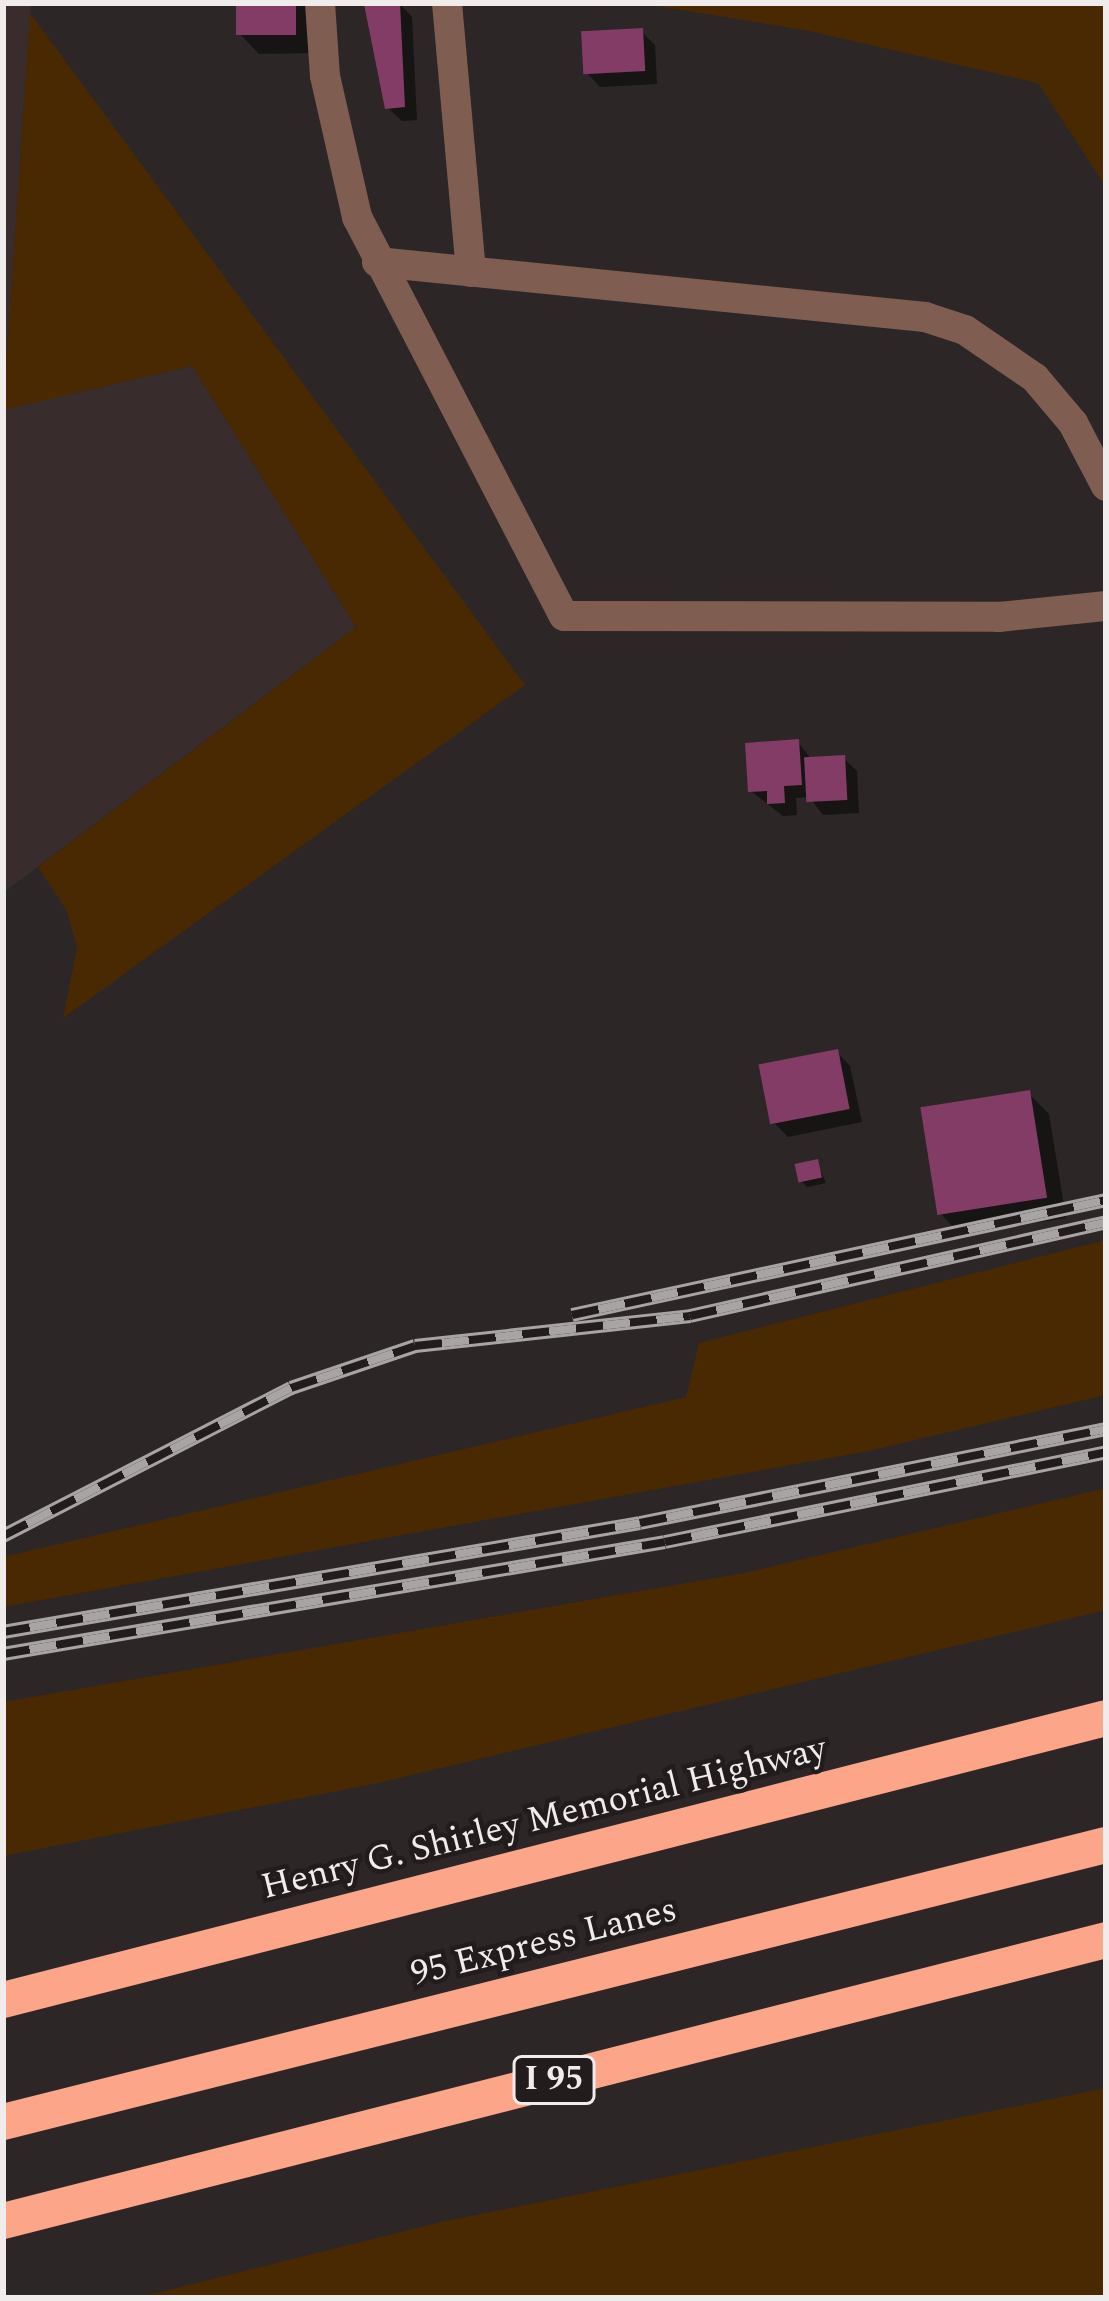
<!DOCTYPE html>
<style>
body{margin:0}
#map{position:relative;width:1109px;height:2301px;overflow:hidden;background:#2c2626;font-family:Spectral,serif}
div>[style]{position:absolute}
.built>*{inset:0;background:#392c2d}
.green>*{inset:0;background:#482902}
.shadow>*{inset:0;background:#0007}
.building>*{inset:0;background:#833c66;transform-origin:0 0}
.minor>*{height:30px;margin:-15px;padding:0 15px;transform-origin:15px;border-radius:15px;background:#805d51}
.highway>*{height:36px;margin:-18px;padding:0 18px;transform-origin:18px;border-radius:18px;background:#fca588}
.rail>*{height:14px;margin-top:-7px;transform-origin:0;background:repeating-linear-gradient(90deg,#221c1d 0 27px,#a8a4a4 0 54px);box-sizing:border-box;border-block:3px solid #a8a4a4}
span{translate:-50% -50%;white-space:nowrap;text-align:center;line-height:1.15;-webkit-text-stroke:9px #221c1d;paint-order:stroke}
.shield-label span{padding:3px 9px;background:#221c1d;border:3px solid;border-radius:9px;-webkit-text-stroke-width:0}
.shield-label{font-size:33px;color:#f0ecec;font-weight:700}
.street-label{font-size:36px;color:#f0ecec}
.frame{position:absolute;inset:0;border:6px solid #f0ecec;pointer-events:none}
</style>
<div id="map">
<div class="built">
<i style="clip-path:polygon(3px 3px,31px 3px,3px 409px,192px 366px,356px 627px,3px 893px)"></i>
</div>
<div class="green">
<i style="clip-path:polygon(639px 3px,1106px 3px,1106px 187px,1038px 83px,804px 30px)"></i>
<i style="clip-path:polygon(30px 13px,525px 685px,63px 1018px,77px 948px,67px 911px,38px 867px,356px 627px,192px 366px,3px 410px)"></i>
<i style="clip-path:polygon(1106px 1240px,1106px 1395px,869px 1451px,3px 1607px,3px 1557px,686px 1397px,699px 1343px)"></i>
<i style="clip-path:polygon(1106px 1488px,1106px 1610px,378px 1783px,3px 1856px,3px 1702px,744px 1573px)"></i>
<i style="clip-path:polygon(1106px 2088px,1106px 2298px,136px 2298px,441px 2222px)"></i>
</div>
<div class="shadow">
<i style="clip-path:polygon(239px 3px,314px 3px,315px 53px,259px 54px,239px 33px)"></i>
<i style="clip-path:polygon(399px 3px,412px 17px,417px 120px,402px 121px,388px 108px)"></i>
<i style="clip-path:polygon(642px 32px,655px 45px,657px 84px,600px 87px,587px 73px)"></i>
<i style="clip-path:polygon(798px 742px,812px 760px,843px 758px,857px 771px,859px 813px,823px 815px,809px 797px,796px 798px,797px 815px,783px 816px,751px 791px)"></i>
<i style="clip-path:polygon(837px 1052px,850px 1066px,862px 1122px,788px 1137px,775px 1124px)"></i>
<i style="clip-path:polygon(1029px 1094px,1049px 1114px,1066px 1218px,961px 1235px,941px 1214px)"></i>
<i style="clip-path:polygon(817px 1162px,826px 1183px,807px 1187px,801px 1181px)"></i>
</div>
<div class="building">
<i style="left:236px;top:3px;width:60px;height:32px"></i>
<i style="clip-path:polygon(400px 3px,405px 107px,385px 109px,364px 4px)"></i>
<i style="left:643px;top:28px;width:43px;height:62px;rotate:87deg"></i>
<i style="clip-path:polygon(799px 739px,802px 785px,784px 786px,785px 803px,767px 804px,767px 791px,748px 792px,745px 743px)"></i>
<i style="left:845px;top:755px;width:45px;height:41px;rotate:87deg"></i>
<i style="left:838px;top:1049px;width:61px;height:81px;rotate:79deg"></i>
<i style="left:1030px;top:1090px;width:109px;height:111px;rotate:81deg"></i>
<i style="left:818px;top:1159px;width:19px;height:24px;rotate:78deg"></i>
</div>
<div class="minor">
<i style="left:320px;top:3px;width:73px;rotate:86.1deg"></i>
<i style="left:325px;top:76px;width:145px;rotate:77.2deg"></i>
<i style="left:357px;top:217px;width:449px;rotate:62.6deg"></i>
<i style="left:564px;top:616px;width:435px;rotate:0.1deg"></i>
<i style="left:999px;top:617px;width:108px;rotate:-5.9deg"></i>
<i style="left:447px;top:3px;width:270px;rotate:84.9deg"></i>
<i style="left:377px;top:262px;width:551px;rotate:5.73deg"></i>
<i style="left:925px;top:317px;width:42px;rotate:18deg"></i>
<i style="left:965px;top:330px;width:85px;rotate:34.4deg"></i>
<i style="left:1035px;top:378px;width:59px;rotate:49.8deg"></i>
<i style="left:1073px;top:423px;width:71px;rotate:62.4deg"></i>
</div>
<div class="highway">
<i style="left:3px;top:2000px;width:1138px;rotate:-14.34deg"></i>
<i style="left:3px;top:2122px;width:1137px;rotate:-14.1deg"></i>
<i style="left:3px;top:2221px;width:1138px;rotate:-14.29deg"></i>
</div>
<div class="rail">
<i style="left:572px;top:1315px;width:546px;rotate:-12.15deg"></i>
<i style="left:3px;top:1536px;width:324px;rotate:-27.2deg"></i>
<i style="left:291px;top:1388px;width:131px;rotate:-18.7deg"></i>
<i style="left:415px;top:1346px;width:277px;rotate:-6.2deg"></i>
<i style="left:690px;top:1316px;width:426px;rotate:-12.7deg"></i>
<i style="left:3px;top:1632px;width:646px;rotate:-9.71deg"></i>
<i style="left:640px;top:1523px;width:475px;rotate:-11.4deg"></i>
<i style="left:3px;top:1654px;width:671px;rotate:-9.6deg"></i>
<i style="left:665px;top:1542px;width:450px;rotate:-11.5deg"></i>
</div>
<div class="shield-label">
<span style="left:554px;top:2080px">I 95</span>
</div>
<div class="street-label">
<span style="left:544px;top:1818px;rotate:-14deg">Henry G. Shirley Memorial Highway</span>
<span style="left:544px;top:1942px;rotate:-14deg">95 Express Lanes</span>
</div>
<div class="frame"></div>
</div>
